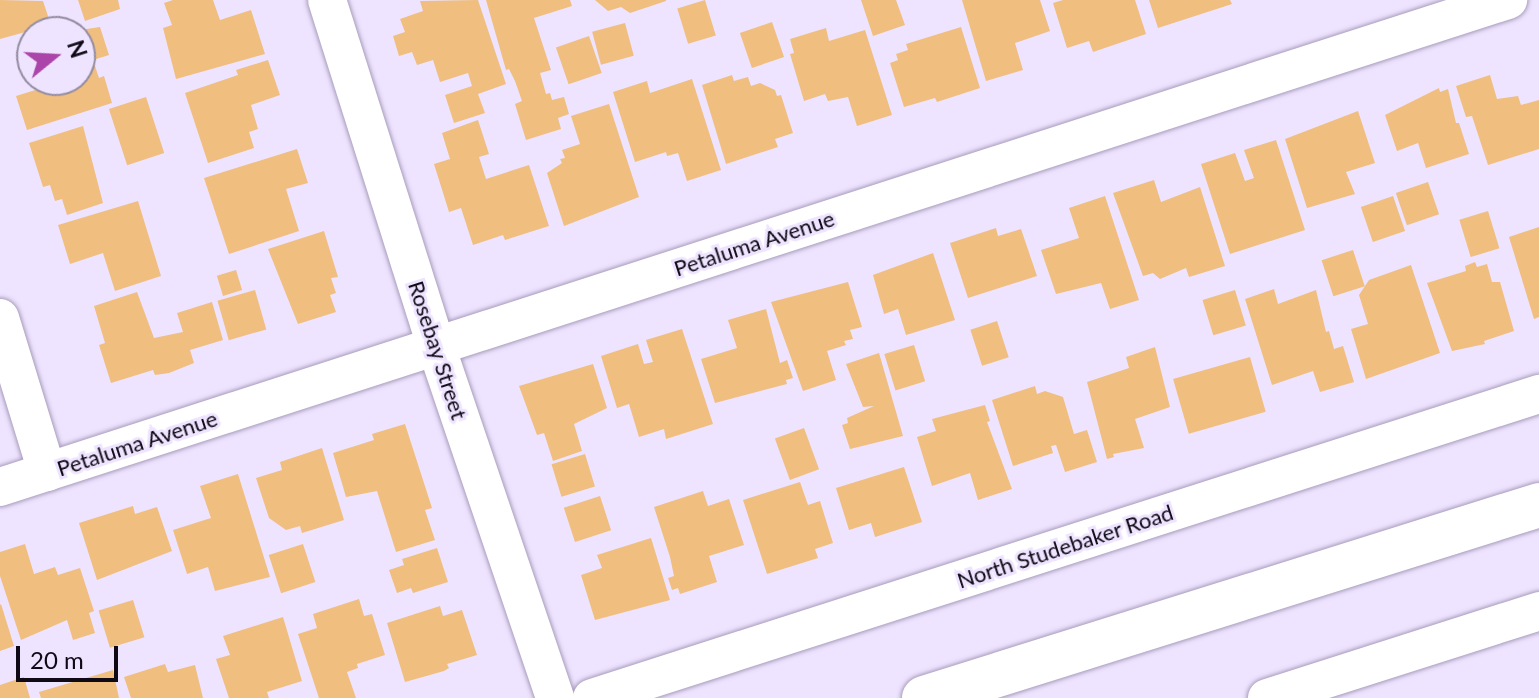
<!DOCTYPE html>
<style>
body{margin:0}
#map{position:relative;width:1539px;height:698px;overflow:hidden;background:#eee4ff;font-family:Lato,sans-serif}
div>[style]{position:absolute}
.building>*{inset:0;background:#f0be7f;transform-origin:0 0}
.roads{filter:drop-shadow(0 0 2px #a89cbc) drop-shadow(0 0 2px #a89cbc)}
.minor>*{height:38px;margin:-19px;padding:0 19px;transform-origin:19px;border-radius:19px;background:#fff}
.secondary>*{height:44px;margin:-22px;padding:0 22px;transform-origin:22px;border-radius:22px;background:#fff}
span{translate:-50% -50%;white-space:nowrap;text-align:center;line-height:1.15;-webkit-text-stroke:6px #eee4ff;paint-order:stroke}
.street-label{font-size:22px;color:#0e0914}
.north{position:absolute;left:16px;top:16px;width:80px;height:80px;box-sizing:border-box;background:#eee4ff;border:2px solid #948ca1;border-radius:50%;rotate:72deg;font-size:22px;font-weight:700;line-height:32px;text-align:center;color:#0e0914}
.north::after{content:'';display:block;margin:auto;width:28px;height:36px;background:#ac45a9;clip-path:polygon(50% 0,100% 100%,50% 72%,0 100%)}
.scale{position:absolute;left:16px;top:646px;width:102px;height:36px;box-sizing:border-box;border:4px solid #0e0914;border-top:0;padding-left:10px;font-size:24px;line-height:28px;white-space:nowrap;color:#0e0914;-webkit-text-stroke:6px #eee4ff;paint-order:stroke}
</style>
<div id="map">
<div class="building">
<i style="clip-path:polygon(0 0,43px 1px,51px 25px,0 39px)"></i>
<i style="clip-path:polygon(78px 0,118px 0,120px 9px,85px 21px)"></i>
<i style="clip-path:polygon(173px 0,213px 0,220px 20px,251px 10px,265px 54px,176px 79px,163px 28px,172px 25px,164px 3px)"></i>
<i style="clip-path:polygon(478px 0,506px 84px,478px 94px,485px 113px,454px 123px,445px 95px,472px 86px,468px 73px,440px 82px,433px 60px,417px 65px,412px 52px,399px 56px,393px 36px,405px 32px,400px 19px,423px 11px,420px 1px)"></i>
<i style="clip-path:polygon(486px 0,570px 0,572px 6px,534px 18px,551px 70px,540px 73px,546px 94px,550px 93px,552px 100px,564px 97px,569px 114px,558px 118px,561px 129px,526px 140px,515px 104px,522px 101px,515px 81px,509px 69px,506px 70px)"></i>
<i style="clip-path:polygon(595px 0,666px 0,666px 1px,630px 13px,621px 7px,608px 11px)"></i>
<i style="left:705px;top:0;width:37px;height:29px;rotate:73deg"></i>
<i style="clip-path:polygon(861px 0,896px 0,905px 25px,873px 36px)"></i>
<i style="clip-path:polygon(962px 0,1040px 0,1050px 31px,1015px 43px,1023px 70px,986px 81px)"></i>
<i style="clip-path:polygon(1063px 0,1135px 0,1146px 34px,1093px 52px,1089px 41px,1067px 48px,1053px 3px)"></i>
<i style="clip-path:polygon(1149px 0,1230px 0,1232px 4px,1158px 28px)"></i>
<i style="left:772px;top:22px;width:37px;height:34px;rotate:71deg"></i>
<i style="left:625px;top:23px;width:34px;height:34px;rotate:75deg"></i>
<i style="clip-path:polygon(100px 27px,109px 55px,93px 60px,99px 78px,104px 76px,112px 103px,27px 130px,16px 96px,45px 87px,43px 80px,80px 80px,80px 30px)"></i>
<i style="clip-path:polygon(961px 27px,980px 88px,937px 102px,935px 98px,904px 107px,890px 63px,898px 60px,896px 54px,908px 50px,906px 44px)"></i>
<i style="clip-path:polygon(826px 28px,829px 41px,865px 30px,892px 115px,857px 126px,848px 97px,828px 101px,825px 94px,804px 101px,790px 54px,794px 53px,790px 39px)"></i>
<i style="left:589px;top:36px;width:39px;height:35px;rotate:71deg"></i>
<i style="clip-path:polygon(268px 60px,280px 95px,251px 105px,258px 129px,249px 132px,254px 148px,208px 163px,185px 93px,238px 75px,236px 70px)"></i>
<i style="clip-path:polygon(732px 75px,734px 81px,748px 77px,751px 86px,760px 83px,775px 90px,777px 96px,781px 95px,793px 133px,775px 139px,778px 147px,726px 164px,702px 85px)"></i>
<i style="clip-path:polygon(1490px 75px,1497px 99px,1518px 96px,1521px 105px,1539px 100px,1539px 149px,1488px 165px,1472px 116px,1466px 117px,1456px 86px)"></i>
<i style="clip-path:polygon(692px 79px,721px 170px,687px 181px,678px 153px,667px 156px,666px 152px,635px 162px,613px 92px,647px 81px,650px 93px)"></i>
<i style="clip-path:polygon(1439px 88px,1440px 92px,1448px 89px,1456px 123px,1459px 123px,1469px 154px,1426px 168px,1418px 143px,1397px 151px,1385px 115px)"></i>
<i style="left:146px;top:97px;width:59px;height:39px;rotate:72deg"></i>
<i style="clip-path:polygon(609px 104px,639px 197px,564px 226px,547px 173px,562px 163px,560px 159px,565px 158px,562px 150px,580px 144px,571px 116px)"></i>
<i style="clip-path:polygon(1358px 111px,1375px 163px,1346px 172px,1355px 194px,1307px 208px,1285px 139px)"></i>
<i style="clip-path:polygon(478px 120px,489px 154px,479px 157px,486px 179px,529px 165px,549px 226px,505px 240px,503px 235px,473px 245px,461px 208px,449px 212px,434px 164px,450px 159px,442px 133px)"></i>
<i style="clip-path:polygon(83px 126px,103px 203px,67px 215px,62px 199px,55px 201px,50px 185px,43px 187px,29px 143px)"></i>
<i style="clip-path:polygon(1276px 140px,1305px 230px,1230px 254px,1201px 164px,1235px 153px,1245px 181px,1254px 178px,1244px 150px)"></i>
<i style="clip-path:polygon(297px 149px,308px 183px,286px 189px,299px 231px,229px 254px,204px 178px)"></i>
<i style="clip-path:polygon(1154px 180px,1161px 202px,1200px 187px,1225px 266px,1189px 277px,1186px 268px,1160px 279px,1153px 273px,1143px 276px,1113px 193px)"></i>
<i style="left:1428px;top:182px;width:34px;height:34px;rotate:71deg"></i>
<i style="clip-path:polygon(1105px 196px,1139px 300px,1110px 309px,1101px 283px,1056px 294px,1041px 250px,1079px 238px,1069px 208px)"></i>
<i style="left:1393px;top:196px;width:37px;height:34px;rotate:71deg"></i>
<i style="clip-path:polygon(138px 201px,161px 276px,115px 291px,103px 253px,70px 264px,58px 225px)"></i>
<i style="left:1488px;top:211px;width:39px;height:30px;rotate:73deg"></i>
<i style="clip-path:polygon(1539px 227px,1539px 317px,1534px 319px,1509px 237px)"></i>
<i style="clip-path:polygon(996px 228px,998px 236px,1021px 229px,1037px 276px,968px 298px,950px 243px)"></i>
<i style="clip-path:polygon(324px 231px,338px 277px,331px 278px,336px 293px,330px 295px,336px 312px,298px 324px,268px 249px)"></i>
<i style="left:1353px;top:250px;width:38px;height:33px;rotate:72deg"></i>
<i style="clip-path:polygon(933px 253px,955px 320px,906px 335px,898px 309px,884px 314px,873px 275px)"></i>
<i style="clip-path:polygon(1475px 262px,1477px 267px,1487px 264px,1492px 282px,1500px 282px,1514px 331px,1484px 341px,1485px 344px,1452px 351px,1427px 283px,1466px 271px,1465px 266px)"></i>
<i style="clip-path:polygon(1411px 265px,1440px 353px,1366px 379px,1351px 329px,1368px 324px,1359px 295px,1369px 280px)"></i>
<i style="left:236px;top:270px;width:21px;height:20px;rotate:73deg"></i>
<i style="clip-path:polygon(848px 282px,862px 327px,850px 330px,853px 339px,844px 341px,846px 345px,827px 351px,836px 380px,803px 391px,771px 302px)"></i>
<i style="clip-path:polygon(1274px 289px,1278px 304px,1316px 290px,1326px 332px,1329px 331px,1334px 349px,1343px 346px,1354px 382px,1320px 392px,1313px 371px,1272px 385px,1245px 299px)"></i>
<i style="left:255px;top:290px;width:41px;height:39px;rotate:74deg"></i>
<i style="left:1235px;top:290px;width:37px;height:34px;rotate:73deg"></i>
<i style="clip-path:polygon(137px 292px,154px 338px,183px 332px,177px 313px,212px 302px,223px 340px,190px 350px,194px 363px,169px 373px,155px 375px,153px 370px,111px 383px,99px 345px,105px 343px,94px 306px)"></i>
<i style="clip-path:polygon(766px 309px,780px 363px,787px 360px,793px 378px,786px 380px,787px 384px,715px 403px,701px 359px,737px 348px,728px 320px)"></i>
<i style="left:997px;top:321px;width:38px;height:28px;rotate:72deg"></i>
<i style="clip-path:polygon(682px 329px,713px 424px,666px 439px,664px 429px,639px 437px,629px 404px,617px 408px,601px 356px,638px 344px,644px 364px,653px 362px,646px 340px)"></i>
<i style="left:914px;top:345px;width:38px;height:31px;rotate:73deg"></i>
<i style="clip-path:polygon(1155px 347px,1170px 407px,1135px 419px,1144px 448px,1113px 454px,1114px 457px,1107px 459px,1087px 382px,1129px 368px,1126px 357px)"></i>
<i style="clip-path:polygon(879px 353px,903px 436px,850px 449px,842px 425px,848px 423px,847px 418px,874px 406px,863px 407px,846px 364px)"></i>
<i style="left:1250px;top:357px;width:57px;height:80px;rotate:74deg"></i>
<i style="clip-path:polygon(593px 364px,607px 408px,574px 424px,582px 451px,553px 461px,544px 433px,537px 435px,519px 386px)"></i>
<i style="clip-path:polygon(1035px 386px,1037px 394px,1045px 391px,1063px 397px,1074px 434px,1087px 430px,1097px 462px,1065px 472px,1056px 445px,1051px 446px,1053px 453px,1013px 466px,992px 400px)"></i>
<i style="clip-path:polygon(985px 405px,990px 421px,987px 422px,1012px 489px,978px 500px,970px 473px,932px 486px,917px 437px,936px 431px,932px 419px)"></i>
<i style="clip-path:polygon(405px 424px,432px 508px,425px 510px,435px 540px,396px 552px,377px 491px,346px 497px,333px 453px,374px 440px,372px 434px)"></i>
<i style="left:804px;top:428px;width:44px;height:31px;rotate:70deg"></i>
<i style="clip-path:polygon(322px 448px,344px 520px,302px 533px,300px 526px,286px 530px,269px 518px,256px 478px,282px 470px,280px 462px)"></i>
<i style="left:585px;top:454px;width:34px;height:35px;rotate:73deg"></i>
<i style="clip-path:polygon(904px 467px,922px 522px,875px 537px,871px 523px,849px 530px,836px 488px)"></i>
<i style="clip-path:polygon(238px 474px,270px 577px,215px 591px,208px 567px,187px 574px,173px 530px,211px 518px,200px 486px)"></i>
<i style="clip-path:polygon(800px 482px,808px 505px,820px 501px,833px 543px,815px 549px,818px 558px,767px 574px,743px 500px)"></i>
<i style="clip-path:polygon(703px 491px,708px 506px,729px 499px,744px 545px,709px 556px,717px 582px,680px 594px,678px 588px,672px 590px,668px 578px,674px 576px,670px 557px,654px 507px)"></i>
<i style="left:600px;top:496px;width:36px;height:38px;rotate:72deg"></i>
<i style="clip-path:polygon(133px 506px,135px 514px,157px 507px,172px 551px,97px 580px,79px 523px)"></i>
<i style="clip-path:polygon(651px 538px,670px 600px,595px 620px,581px 575px,602px 568px,597px 555px)"></i>
<i style="clip-path:polygon(25px 544px,34px 574px,55px 567px,58px 575px,80px 568px,94px 611px,89px 613px,95px 633px,73px 640px,67px 620px,21px 640px,0 576px,0 552px)"></i>
<i style="left:303px;top:544px;width:40px;height:36px;rotate:72deg"></i>
<i style="clip-path:polygon(437px 548px,448px 582px,413px 593px,411px 588px,397px 593px,389px 570px,404px 565px,402px 559px)"></i>
<i style="clip-path:polygon(359px 599px,364px 616px,372px 614px,385px 655px,357px 664px,358px 668px,347px 672px,356px 698px,319px 698px,298px 634px,317px 628px,313px 614px)"></i>
<i style="left:133px;top:600px;width:39px;height:36px;rotate:73deg"></i>
<i style="clip-path:polygon(1px 604px,14px 646px,0 651px,0 605px)"></i>
<i style="clip-path:polygon(440px 606px,443px 616px,462px 610px,477px 655px,447px 664px,449px 668px,444px 671px,405px 682px,387px 623px)"></i>
<i style="clip-path:polygon(283px 617px,302px 681px,267px 692px,269px 698px,229px 698px,216px 659px,230px 655px,223px 636px)"></i>
<i style="clip-path:polygon(165px 664px,168px 672px,195px 665px,203px 698px,131px 698px,124px 677px)"></i>
<i style="clip-path:polygon(113px 670px,119px 698px,41px 698px,39px 692px)"></i>
<i style="clip-path:polygon(24px 677px,30px 698px,0 698px,0 685px)"></i>
</div>
<div class="roads">
<div class="minor">
<i style="left:327px;top:0;width:363px;rotate:72.5deg"></i>
<i style="left:436px;top:346px;width:372px;rotate:71.3deg"></i>
<i style="left:0;top:318px;width:161px;rotate:73deg"></i>
<i style="left:0;top:487px;width:1585px;rotate:-17.9deg"></i>
<i style="left:592px;top:698px;width:995px;rotate:-17.8deg"></i>
<i style="left:1267px;top:698px;width:286px;rotate:-17.7deg"></i>
</div>
<div class="secondary">
<i style="left:924px;top:698px;width:645px;rotate:-17.42deg"></i>
</div>
</div>
<div class="street-label">
<span style="left:754px;top:243px;rotate:-18deg">Petaluma Avenue</span>
<span style="left:438px;top:350px;rotate:72deg">Rosebay Street</span>
<span style="left:137px;top:443px;rotate:-18deg">Petaluma Avenue</span>
<span style="left:1065px;top:546px;rotate:-18deg">North Studebaker Road</span>
</div>
<div class="north">N</div>
<div class="scale">20 m</div>
</div>
